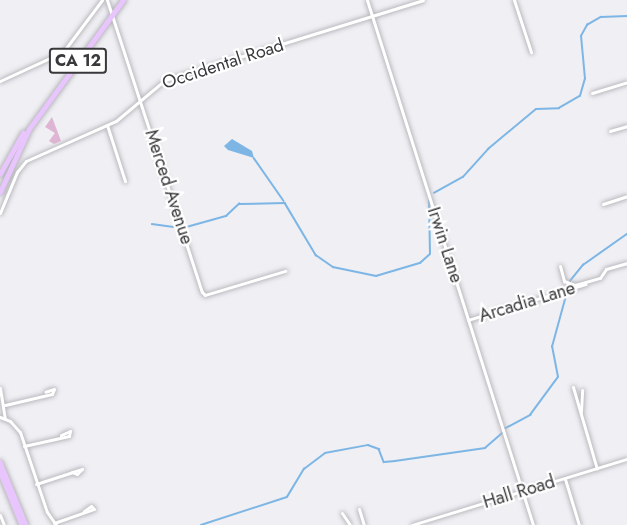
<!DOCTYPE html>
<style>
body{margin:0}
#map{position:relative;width:627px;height:525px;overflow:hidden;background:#efeff4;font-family:Jost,sans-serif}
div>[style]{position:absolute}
.green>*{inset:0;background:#dfb5d4}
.water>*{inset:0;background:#7db6e5}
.stream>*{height:1.5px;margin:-0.75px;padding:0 0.75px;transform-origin:0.75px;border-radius:0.75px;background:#7db6e5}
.roads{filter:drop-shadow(0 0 2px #b7b7bc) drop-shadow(0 0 2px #b7b7bc)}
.minor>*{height:3px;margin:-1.5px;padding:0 1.5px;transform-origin:1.5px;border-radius:1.5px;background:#fff}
.major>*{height:4.5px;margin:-2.25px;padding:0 2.25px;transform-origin:2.25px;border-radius:2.25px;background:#e8c5fd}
span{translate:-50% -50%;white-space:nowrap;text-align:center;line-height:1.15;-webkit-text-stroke:4.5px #fff;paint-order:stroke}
.shield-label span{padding:2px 4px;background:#fff;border:2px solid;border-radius:4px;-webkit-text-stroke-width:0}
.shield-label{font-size:16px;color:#39393b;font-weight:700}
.street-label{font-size:18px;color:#39393b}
</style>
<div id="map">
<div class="green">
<i style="clip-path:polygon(52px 117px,61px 141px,54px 144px,49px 141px,55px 133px,45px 127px)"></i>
</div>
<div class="water">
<i style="clip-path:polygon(232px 139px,252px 151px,254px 158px,228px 150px,224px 146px)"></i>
</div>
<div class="stream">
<i style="left:254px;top:158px;width:52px;rotate:55.1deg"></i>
<i style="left:434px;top:193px;width:33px;rotate:-29deg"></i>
<i style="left:463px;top:177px;width:38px;rotate:-48deg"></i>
<i style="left:488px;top:149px;width:62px;rotate:-39.8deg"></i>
<i style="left:536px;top:109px;width:23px;rotate:-2deg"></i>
<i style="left:559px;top:108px;width:24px;rotate:-30deg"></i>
<i style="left:580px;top:96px;width:18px;rotate:-74deg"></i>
<i style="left:585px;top:79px;width:43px;rotate:-95.3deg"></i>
<i style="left:581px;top:36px;width:13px;rotate:-61deg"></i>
<i style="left:587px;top:25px;width:16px;rotate:-30deg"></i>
<i style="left:601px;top:17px;width:26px;rotate:-2deg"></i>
<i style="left:152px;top:224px;width:29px;rotate:8deg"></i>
<i style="left:183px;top:228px;width:45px;rotate:-15.6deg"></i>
<i style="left:226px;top:216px;width:18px;rotate:-43deg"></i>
<i style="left:239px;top:204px;width:46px;rotate:-1.2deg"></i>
<i style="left:285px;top:203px;width:61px;rotate:59.2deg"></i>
<i style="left:316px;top:255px;width:21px;rotate:35deg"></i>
<i style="left:333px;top:267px;width:44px;rotate:11.8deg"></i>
<i style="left:376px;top:276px;width:46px;rotate:-16.5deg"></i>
<i style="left:420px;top:263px;width:13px;rotate:-42deg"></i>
<i style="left:430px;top:254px;width:53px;rotate:-91.1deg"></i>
<i style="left:504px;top:429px;width:30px;rotate:-28deg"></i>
<i style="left:530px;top:415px;width:47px;rotate:-53.6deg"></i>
<i style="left:558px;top:377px;width:31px;rotate:-101deg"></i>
<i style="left:552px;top:347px;width:68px;rotate:-74.7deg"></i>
<i style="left:570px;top:281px;width:21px;rotate:-51deg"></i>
<i style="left:583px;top:265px;width:54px;rotate:-35.2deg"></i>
<i style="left:201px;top:525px;width:90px;rotate:-18deg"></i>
<i style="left:287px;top:497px;width:33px;rotate:-59deg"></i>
<i style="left:304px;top:469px;width:26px;rotate:-37deg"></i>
<i style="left:325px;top:453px;width:44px;rotate:-10.5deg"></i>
<i style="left:368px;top:445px;width:12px;rotate:20deg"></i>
<i style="left:379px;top:449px;width:14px;rotate:69deg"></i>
<i style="left:384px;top:462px;width:11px;rotate:-5deg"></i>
<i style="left:395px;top:461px;width:91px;rotate:-8.2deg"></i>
<i style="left:485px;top:448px;width:23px;rotate:-41deg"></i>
</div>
<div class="roads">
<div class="minor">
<i style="left:107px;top:0;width:307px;rotate:72deg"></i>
<i style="left:202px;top:292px;width:4px;rotate:45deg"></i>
<i style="left:205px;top:295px;width:84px;rotate:-16.7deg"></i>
<i style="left:367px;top:0;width:551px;rotate:72.45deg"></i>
<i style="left:514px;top:0;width:55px;rotate:71.9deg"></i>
<i style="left:0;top:81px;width:69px;rotate:-24.7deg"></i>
<i style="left:63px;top:52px;width:65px;rotate:-53.1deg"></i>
<i style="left:592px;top:93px;width:37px;rotate:-17deg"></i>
<i style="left:107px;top:125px;width:59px;rotate:72.2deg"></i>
<i style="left:610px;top:131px;width:18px;rotate:-16deg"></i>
<i style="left:603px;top:204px;width:25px;rotate:-18deg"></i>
<i style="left:0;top:213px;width:44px;rotate:-67.5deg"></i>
<i style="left:17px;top:172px;width:14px;rotate:-51deg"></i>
<i style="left:26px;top:161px;width:98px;rotate:-24deg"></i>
<i style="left:116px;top:121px;width:64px;rotate:-39.9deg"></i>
<i style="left:165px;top:80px;width:270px;rotate:-17.2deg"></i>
<i style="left:560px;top:266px;width:16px;rotate:75deg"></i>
<i style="left:564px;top:281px;width:12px;rotate:20deg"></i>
<i style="left:575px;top:285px;width:26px;rotate:-16deg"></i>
<i style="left:600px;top:278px;width:11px;rotate:-56deg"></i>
<i style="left:606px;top:269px;width:22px;rotate:-16deg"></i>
<i style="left:468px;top:320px;width:123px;rotate:-17deg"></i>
<i style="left:573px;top:387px;width:85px;rotate:73.7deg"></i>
<i style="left:0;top:388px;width:31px;rotate:81deg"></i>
<i style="left:5px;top:405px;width:48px;rotate:-13.2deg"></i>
<i style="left:52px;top:394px;width:5px;rotate:-68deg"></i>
<i style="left:54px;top:389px;width:9px;rotate:162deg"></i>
<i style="left:581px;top:412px;width:22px;rotate:-87deg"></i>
<i style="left:0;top:417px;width:11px;rotate:22deg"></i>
<i style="left:10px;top:421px;width:15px;rotate:48deg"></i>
<i style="left:20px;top:432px;width:84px;rotate:71.4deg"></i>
<i style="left:47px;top:512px;width:16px;rotate:55deg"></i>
<i style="left:24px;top:446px;width:46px;rotate:-12.5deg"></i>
<i style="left:69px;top:436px;width:5px;rotate:-79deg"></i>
<i style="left:70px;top:431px;width:10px;rotate:156deg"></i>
<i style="left:565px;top:479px;width:48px;rotate:73.1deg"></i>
<i style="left:36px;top:484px;width:38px;rotate:-18deg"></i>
<i style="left:72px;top:472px;width:5px;rotate:22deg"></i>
<i style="left:77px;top:474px;width:7px;rotate:-45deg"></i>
<i style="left:82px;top:469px;width:10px;rotate:163deg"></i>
<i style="left:359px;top:509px;width:17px;rotate:73deg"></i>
<i style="left:342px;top:513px;width:14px;rotate:56deg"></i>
<i style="left:0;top:515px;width:11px;rotate:68deg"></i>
<i style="left:54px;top:523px;width:42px;rotate:-19.3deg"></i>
<i style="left:94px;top:509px;width:4px;rotate:-135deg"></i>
<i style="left:91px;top:506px;width:9px;rotate:144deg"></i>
<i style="left:412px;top:525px;width:225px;rotate:-17.1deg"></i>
</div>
<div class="major">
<i style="left:0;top:174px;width:47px;rotate:-60.7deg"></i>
<i style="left:0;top:192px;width:69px;rotate:-65.3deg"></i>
<i style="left:29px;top:129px;width:160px;rotate:-53.9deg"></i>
<i style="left:0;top:462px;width:68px;rotate:67.6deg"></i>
<i style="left:0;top:471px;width:58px;rotate:67.8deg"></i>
</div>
</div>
<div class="shield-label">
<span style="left:78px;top:61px">CA 12</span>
</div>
<div class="street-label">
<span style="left:223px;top:64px;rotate:-18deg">Occidental Road</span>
<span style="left:169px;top:187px;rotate:72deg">Merced Avenue</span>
<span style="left:445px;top:245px;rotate:72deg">Irwin Lane</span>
<span style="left:527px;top:302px;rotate:-17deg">Arcadia Lane</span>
<span style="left:519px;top:492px;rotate:-17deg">Hall Road</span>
</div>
</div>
